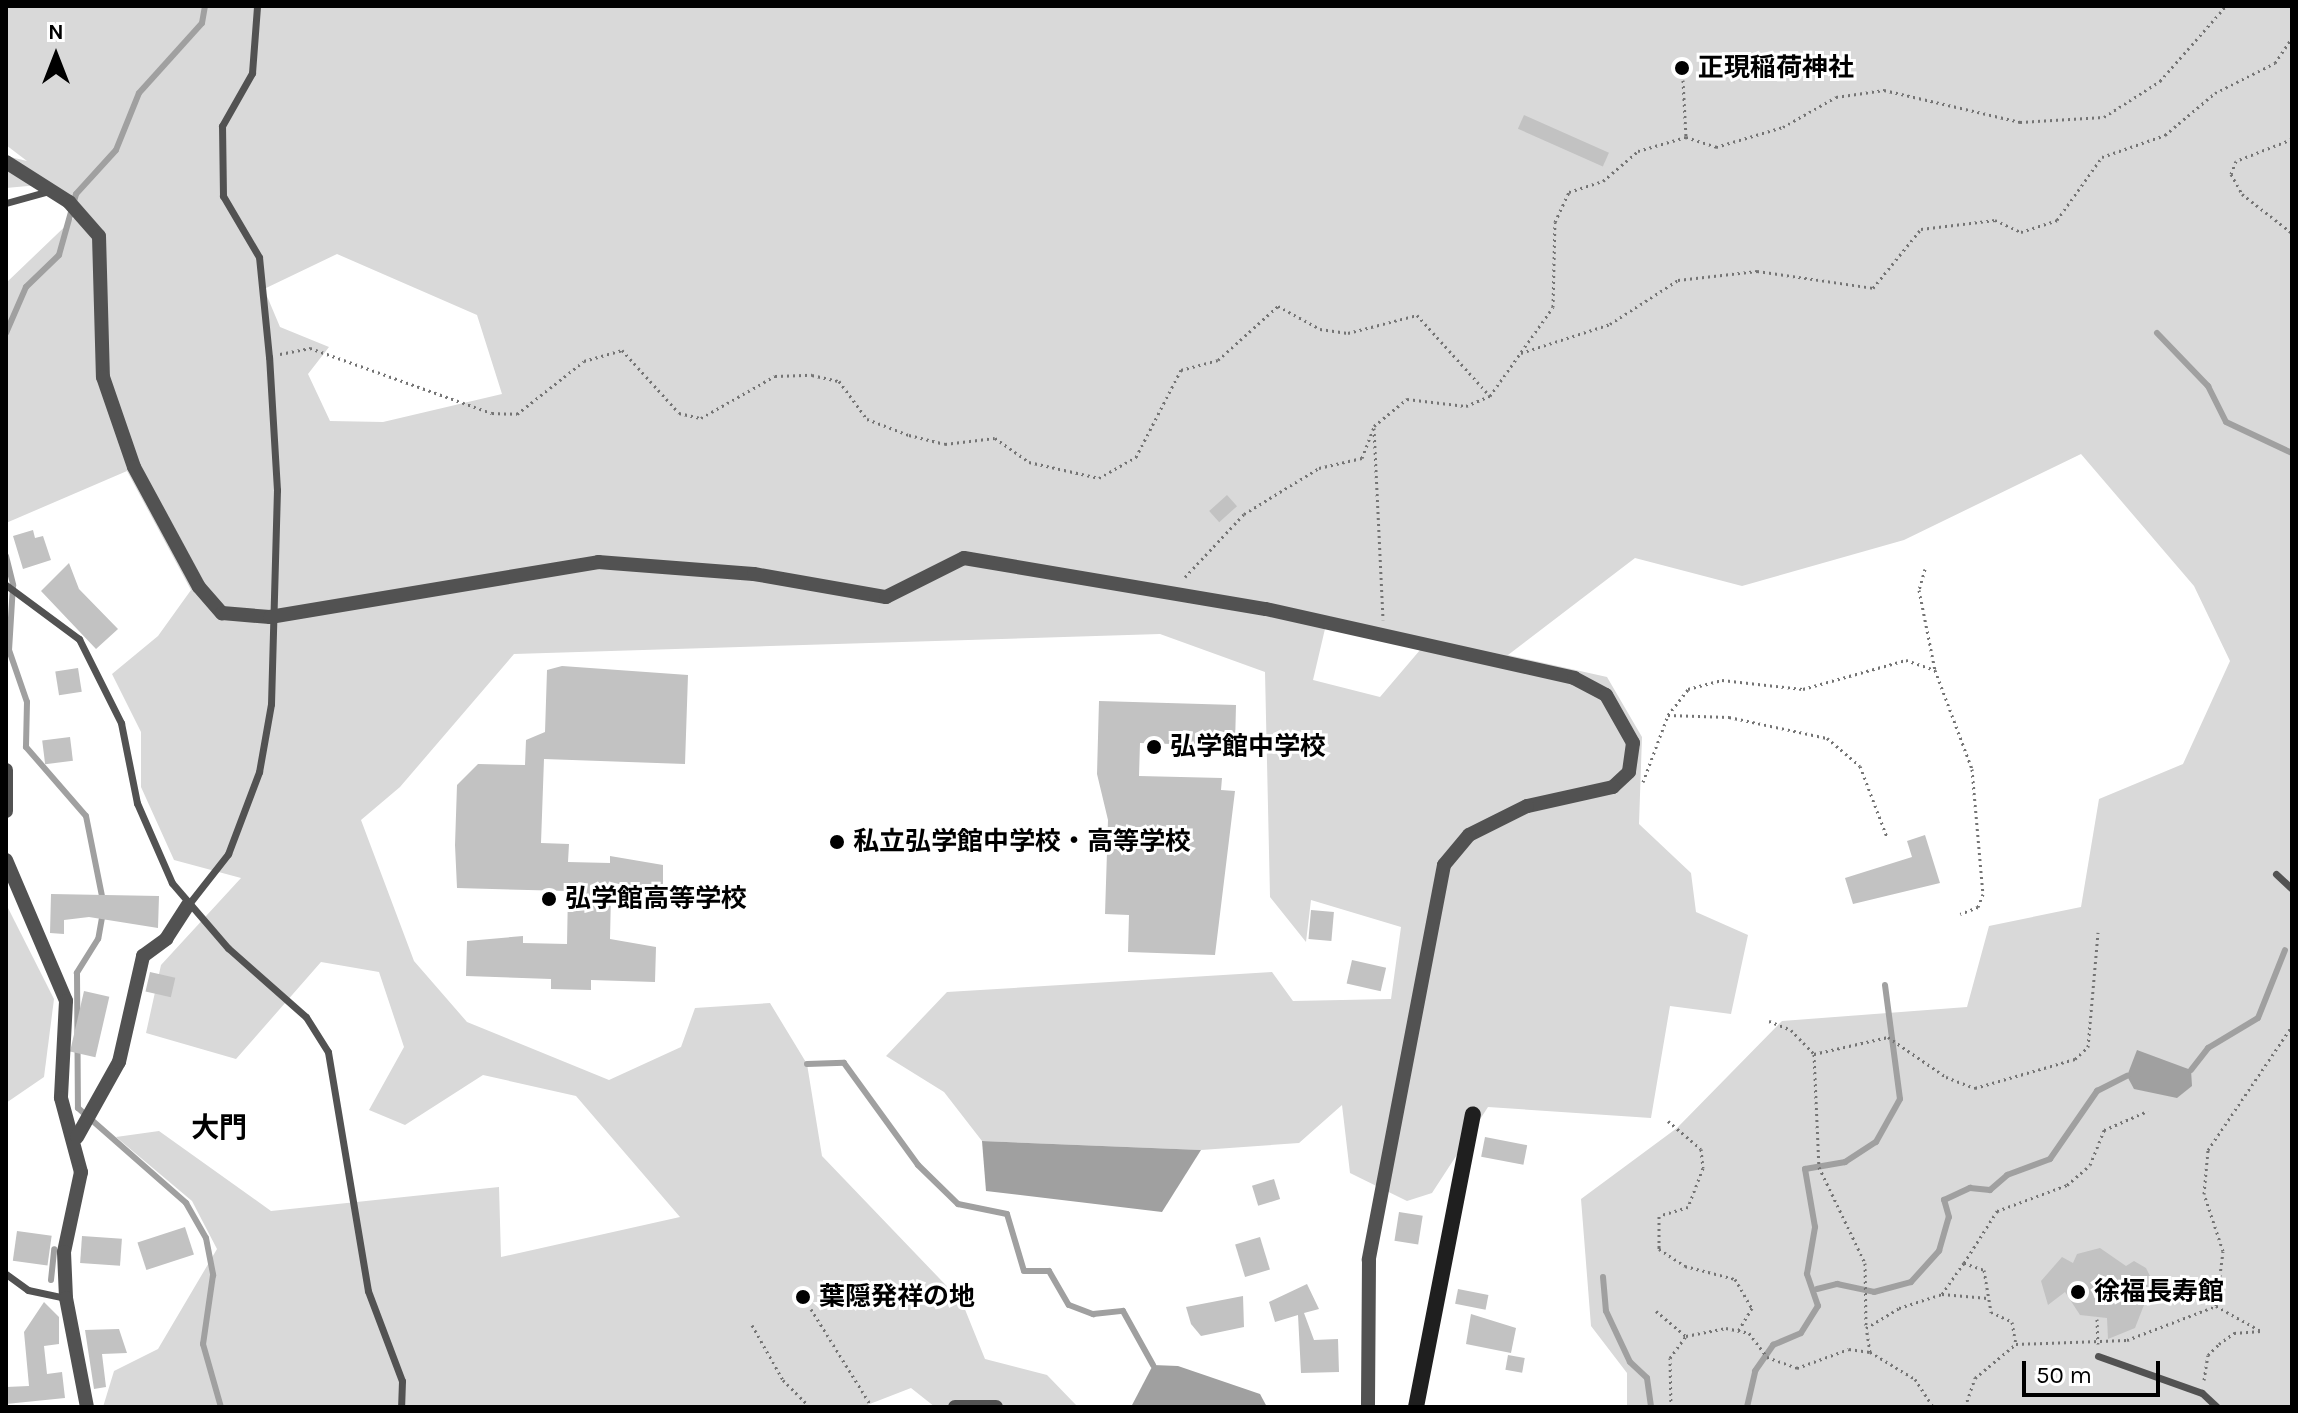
<!DOCTYPE html>
<meta charset="utf-8">
<style>
body{margin:0}
#map{position:relative;width:2298px;height:1413px;overflow:hidden;background:#fff;font-family:Karla,"Noto Sans JP",sans-serif}
div>[style]{position:absolute}
.green>*{inset:0;background:#d9d9d9}
.water>*{inset:0;background:#a0a0a0}
.stream>*{height:6px;margin:-3px;padding:0 3px;transform-origin:3px;border-radius:3px;background:#a0a0a0}
.building>*{inset:0;background:#c2c2c2;transform-origin:0 0}
.path>*{height:3px;margin-top:-1.5px;transform-origin:0;background:repeating-linear-gradient(90deg,#747474 0 2px,transparent 0 6px)}
.lane>*{height:7px;margin:-3.5px;padding:0 3.5px;transform-origin:3.5px;border-radius:3.5px;background:#525252}
.street>*{height:14px;margin:-7px;padding:0 7px;transform-origin:7px;border-radius:7px;background:#525252}
.secondary>*{height:16px;margin:-8px;padding:0 8px;transform-origin:8px;border-radius:8px;background:#1f1f1f}
.dots>*{width:22px;height:22px;translate:-50% -50%;box-sizing:border-box;border:4px solid #fff;border-radius:50%}
span{translate:-50% -50%;white-space:nowrap;text-align:center;line-height:1.15;-webkit-text-stroke:6px #fff;paint-order:stroke}
.poi-label{font-size:26px;color:#000;font-weight:700}
.left{translate:0 -50%;text-align:left}
.neighbourhood-label{font-size:28px;color:#000;font-weight:700}
.frame{position:absolute;inset:0;border:8px solid #000;pointer-events:none}
.north{position:absolute;left:16px;top:16px;width:80px;height:80px;-webkit-text-stroke:6px #fff;paint-order:stroke;rotate:0deg;font-size:22px;font-weight:700;line-height:32px;text-align:center;color:#000}
.north::after{content:'';display:block;margin:auto;width:28px;height:36px;background:#000;clip-path:polygon(50% 0,100% 100%,50% 72%,0 100%)}
.scale{position:absolute;left:2022px;top:1361px;width:138px;height:36px;box-sizing:border-box;border:4px solid #000;border-top:0;padding-left:10px;font-size:24px;line-height:28px;white-space:nowrap;color:#000;-webkit-text-stroke:6px #fff;paint-order:stroke}
</style>
<div id="map">
<div class="green">
<i style="clip-path:polygon(evenodd,6px 6px,2292px 6px,2292px 1407px,1627px 1407px,1627px 1373px,1591px 1326px,1581px 1199px,1677px 1128px,1782px 1021px,1967px 1007px,1989px 926px,2081px 907px,2099px 799px,2183px 764px,2230px 661px,2194px 586px,2081px 454px,1904px 540px,1742px 586px,1635px 558px,1508px 655px,1607px 677px,1642px 737px,1639px 824px,1691px 873px,1696px 912px,1748px 935px,1731px 1014px,1670px 1006px,1651px 1118px,1488px 1107px,1432px 1193px,1407px 1201px,1350px 1173px,1342px 1105px,1299px 1143px,1201px 1150px,982px 1141px,944px 1092px,886px 1056px,947px 992px,1272px 972px,1293px 1001px,1391px 999px,1401px 927px,1311px 900px,1306px 942px,1270px 897px,1265px 672px,1160px 634px,514px 654px,400px 787px,361px 820px,414px 961px,467px 1022px,609px 1080px,681px 1047px,695px 1008px,770px 1003px,807px 1064px,822px 1156px,962px 1302px,985px 1359px,1047px 1375px,1078px 1407px,935px 1407px,911px 1388px,862px 1407px,103px 1407px,114px 1371px,158px 1349px,217px 1249px,192px 1201px,116px 1137px,159px 1131px,271px 1211px,499px 1187px,501px 1257px,680px 1217px,576px 1096px,483px 1075px,405px 1125px,369px 1110px,404px 1047px,379px 972px,321px 962px,236px 1059px,146px 1033px,161px 965px,241px 878px,174px 860px,141px 787px,141px 732px,112px 674px,158px 636px,191px 590px,127px 471px,6px 523px,6px 283px,78px 214px,39px 185px,6px 188px,6px 156px,27px 161px,6px 145px,6px 6px,337px 254px,477px 315px,502px 394px,383px 422px,330px 421px,308px 374px,329px 347px,280px 327px,264px 289px,337px 254px,6px 6px,1328px 616px,1426px 643px,1380px 697px,1313px 680px,1328px 616px)"></i>
<i style="clip-path:polygon(6px 904px,54px 999px,44px 1077px,6px 1103px)"></i>
</div>
<div class="water">
<i style="clip-path:polygon(2137px 1050px,2191px 1070px,2192px 1086px,2177px 1098px,2134px 1089px,2127px 1076px)"></i>
<i style="clip-path:polygon(982px 1141px,1201px 1150px,1162px 1212px,986px 1191px)"></i>
<i style="clip-path:polygon(1153px 1365px,1178px 1366px,1260px 1394px,1267px 1407px,1131px 1407px)"></i>
</div>
<div class="stream">
<i style="left:6px;top:333px;width:50px;rotate:-66.5deg"></i>
<i style="left:26px;top:287px;width:46px;rotate:-44.1deg"></i>
<i style="left:59px;top:255px;width:63px;rotate:-74.4deg"></i>
<i style="left:76px;top:194px;width:59px;rotate:-47.7deg"></i>
<i style="left:116px;top:150px;width:61px;rotate:-68deg"></i>
<i style="left:139px;top:93px;width:94px;rotate:-48deg"></i>
<i style="left:202px;top:23px;width:17px;rotate:-80deg"></i>
<i style="left:2157px;top:333px;width:74px;rotate:46.1deg"></i>
<i style="left:2208px;top:386px;width:40px;rotate:63.4deg"></i>
<i style="left:2226px;top:422px;width:73px;rotate:25.2deg"></i>
<i style="left:6px;top:556px;width:30px;rotate:76deg"></i>
<i style="left:13px;top:585px;width:65px;rotate:93.5deg"></i>
<i style="left:9px;top:650px;width:55px;rotate:70.9deg"></i>
<i style="left:27px;top:702px;width:45px;rotate:91.3deg"></i>
<i style="left:26px;top:747px;width:91px;rotate:49deg"></i>
<i style="left:86px;top:816px;width:87px;rotate:78.7deg"></i>
<i style="left:103px;top:912px;width:27px;rotate:100deg"></i>
<i style="left:98px;top:939px;width:40px;rotate:122deg"></i>
<i style="left:77px;top:973px;width:135px;rotate:89.6deg"></i>
<i style="left:78px;top:1108px;width:144px;rotate:41.3deg"></i>
<i style="left:186px;top:1203px;width:40px;rotate:60.3deg"></i>
<i style="left:206px;top:1238px;width:38px;rotate:79deg"></i>
<i style="left:213px;top:1275px;width:70px;rotate:98.2deg"></i>
<i style="left:203px;top:1344px;width:66px;rotate:74.1deg"></i>
<i style="left:807px;top:1064px;width:37px;rotate:-2deg"></i>
<i style="left:844px;top:1063px;width:126px;rotate:54deg"></i>
<i style="left:918px;top:1165px;width:56px;rotate:44.3deg"></i>
<i style="left:958px;top:1204px;width:50px;rotate:11.5deg"></i>
<i style="left:1007px;top:1214px;width:59px;rotate:73.4deg"></i>
<i style="left:1024px;top:1271px;width:25px"></i>
<i style="left:1049px;top:1271px;width:39px;rotate:60deg"></i>
<i style="left:1069px;top:1305px;width:26px;rotate:21deg"></i>
<i style="left:1093px;top:1314px;width:30px;rotate:-6deg"></i>
<i style="left:1123px;top:1311px;width:62px;rotate:60.9deg"></i>
<i style="left:2191px;top:1070px;width:28px;rotate:-52deg"></i>
<i style="left:2208px;top:1048px;width:58px;rotate:-31deg"></i>
<i style="left:2258px;top:1018px;width:73px;rotate:-68.3deg"></i>
<i style="left:1603px;top:1277px;width:34px;rotate:85deg"></i>
<i style="left:1606px;top:1311px;width:56px;rotate:64.8deg"></i>
<i style="left:1630px;top:1362px;width:23px;rotate:43deg"></i>
<i style="left:1647px;top:1378px;width:29px;rotate:82deg"></i>
<i style="left:51px;top:1280px;width:31px;rotate:-84deg"></i>
<i style="left:1817px;top:1289px;width:21px;rotate:-14deg"></i>
<i style="left:1837px;top:1284px;width:38px;rotate:12deg"></i>
<i style="left:1874px;top:1292px;width:38px;rotate:-15deg"></i>
<i style="left:1911px;top:1282px;width:42px;rotate:-47.9deg"></i>
<i style="left:1939px;top:1251px;width:35px;rotate:-74deg"></i>
<i style="left:1949px;top:1217px;width:18px;rotate:-106deg"></i>
<i style="left:1944px;top:1200px;width:29px;rotate:-25deg"></i>
<i style="left:1970px;top:1188px;width:20px;rotate:6deg"></i>
<i style="left:1990px;top:1190px;width:23px;rotate:-41deg"></i>
<i style="left:2007px;top:1175px;width:46px;rotate:-20.4deg"></i>
<i style="left:2050px;top:1159px;width:83px;rotate:-55.3deg"></i>
<i style="left:2097px;top:1091px;width:34px;rotate:-27deg"></i>
<i style="left:1747px;top:1407px;width:37px;rotate:-77deg"></i>
<i style="left:1755px;top:1371px;width:32px;rotate:-55deg"></i>
<i style="left:1773px;top:1345px;width:30px;rotate:-23deg"></i>
<i style="left:1801px;top:1333px;width:32px;rotate:-58deg"></i>
<i style="left:1818px;top:1306px;width:34px;rotate:-109deg"></i>
<i style="left:1807px;top:1274px;width:48px;rotate:-80.3deg"></i>
<i style="left:1815px;top:1227px;width:59px;rotate:-99.8deg"></i>
<i style="left:1805px;top:1169px;width:41px;rotate:-9.9deg"></i>
<i style="left:1845px;top:1162px;width:37px;rotate:-33deg"></i>
<i style="left:1876px;top:1142px;width:49px;rotate:-60.8deg"></i>
<i style="left:1900px;top:1099px;width:115px;rotate:-97.5deg"></i>
</div>
<div class="building">
<i style="left:1524px;top:115px;width:93px;height:15px;rotate:24deg"></i>
<i style="left:1227px;top:495px;width:15px;height:24px;rotate:48deg"></i>
<i style="clip-path:polygon(33px 530px,35px 538px,43px 536px,51px 560px,23px 569px,13px 536px)"></i>
<i style="clip-path:polygon(69px 563px,79px 589px,118px 629px,96px 649px,41px 591px)"></i>
<i style="clip-path:polygon(562px 666px,688px 675px,685px 764px,544px 759px,541px 843px,569px 844px,568px 862px,610px 863px,610px 856px,663px 865px,663px 894px,611px 893px,610px 939px,656px 947px,655px 982px,591px 980px,591px 990px,551px 989px,551px 979px,466px 976px,467px 941px,523px 936px,523px 943px,567px 944px,568px 891px,457px 888px,455px 845px,457px 785px,478px 764px,525px 765px,526px 740px,545px 732px,547px 670px)"></i>
<i style="left:78px;top:668px;width:24px;height:23px;rotate:81deg"></i>
<i style="clip-path:polygon(1099px 701px,1236px 705px,1235px 746px,1140px 743px,1139px 776px,1222px 778px,1221px 790px,1235px 791px,1215px 955px,1128px 952px,1129px 915px,1105px 914px,1108px 820px,1097px 774px)"></i>
<i style="left:70px;top:737px;width:24px;height:28px;rotate:83deg"></i>
<i style="clip-path:polygon(1925px 835px,1940px 883px,1853px 904px,1845px 878px,1912px 857px,1907px 841px)"></i>
<i style="clip-path:polygon(51px 894px,159px 896px,158px 928px,89px 917px,64px 920px,64px 934px,50px 933px)"></i>
<i style="left:1311px;top:910px;width:23px;height:29px;rotate:5deg"></i>
<i style="left:1352px;top:960px;width:35px;height:24px;rotate:13deg"></i>
<i style="left:150px;top:972px;width:26px;height:20px;rotate:13deg"></i>
<i style="left:84px;top:991px;width:26px;height:62px;rotate:13deg"></i>
<i style="left:1485px;top:1137px;width:43px;height:20px;rotate:11deg"></i>
<i style="left:1274px;top:1179px;width:21px;height:23px;rotate:73deg"></i>
<i style="left:1399px;top:1212px;width:24px;height:29px;rotate:9deg"></i>
<i style="left:185px;top:1227px;width:29px;height:50px;rotate:72deg"></i>
<i style="left:17px;top:1231px;width:35px;height:30px;rotate:8deg"></i>
<i style="left:82px;top:1236px;width:40px;height:27px;rotate:4deg"></i>
<i style="left:1260px;top:1237px;width:34px;height:26px;rotate:73deg"></i>
<i style="clip-path:polygon(2100px 1248px,2126px 1266px,2134px 1261px,2146px 1268px,2153px 1282px,2135px 1328px,2108px 1339px,2107px 1318px,2080px 1315px,2065px 1292px,2048px 1305px,2041px 1281px,2062px 1257px,2073px 1263px,2077px 1254px)"></i>
<i style="clip-path:polygon(1307px 1284px,1319px 1309px,1304px 1313px,1314px 1340px,1338px 1339px,1339px 1372px,1301px 1373px,1298px 1315px,1275px 1322px,1269px 1302px)"></i>
<i style="left:1458px;top:1289px;width:31px;height:15px;rotate:11deg"></i>
<i style="clip-path:polygon(1243px 1296px,1244px 1327px,1201px 1336px,1191px 1324px,1186px 1307px)"></i>
<i style="clip-path:polygon(44px 1302px,59px 1317px,59px 1344px,44px 1346px,47px 1374px,62px 1372px,65px 1398px,6px 1404px,6px 1387px,29px 1386px,24px 1332px)"></i>
<i style="clip-path:polygon(1471px 1314px,1516px 1328px,1511px 1353px,1466px 1344px)"></i>
<i style="clip-path:polygon(119px 1329px,127px 1353px,102px 1354px,106px 1387px,94px 1389px,85px 1330px)"></i>
<i style="left:1508px;top:1355px;width:17px;height:15px;rotate:10deg"></i>
</div>
<div class="path">
<i style="left:1683px;top:80px;width:57px;rotate:87deg"></i>
<i style="left:2292px;top:139px;width:60px;rotate:158.6deg"></i>
<i style="left:2236px;top:161px;width:14px;rotate:111deg"></i>
<i style="left:2231px;top:174px;width:23px;rotate:61deg"></i>
<i style="left:2242px;top:194px;width:63px;rotate:38deg"></i>
<i style="left:1521px;top:353px;width:94px;rotate:-18deg"></i>
<i style="left:1610px;top:324px;width:81px;rotate:-32.9deg"></i>
<i style="left:1678px;top:280px;width:80px;rotate:-6.5deg"></i>
<i style="left:1757px;top:271px;width:117px;rotate:8.3deg"></i>
<i style="left:1873px;top:288px;width:76px;rotate:-50.9deg"></i>
<i style="left:1921px;top:229px;width:75px;rotate:-6.9deg"></i>
<i style="left:1995px;top:220px;width:29px;rotate:25deg"></i>
<i style="left:2021px;top:232px;width:38px;rotate:-18deg"></i>
<i style="left:2057px;top:220px;width:77px;rotate:-54.5deg"></i>
<i style="left:2102px;top:157px;width:67px;rotate:-19.2deg"></i>
<i style="left:2165px;top:135px;width:65px;rotate:-40deg"></i>
<i style="left:2215px;top:93px;width:67px;rotate:-26.6deg"></i>
<i style="left:2275px;top:63px;width:30px;rotate:-56deg"></i>
<i style="left:280px;top:354px;width:31px;rotate:-11deg"></i>
<i style="left:310px;top:348px;width:193px;rotate:19.7deg"></i>
<i style="left:492px;top:413px;width:25px;rotate:2deg"></i>
<i style="left:517px;top:414px;width:85px;rotate:-38.3deg"></i>
<i style="left:584px;top:361px;width:40px;rotate:-16deg"></i>
<i style="left:622px;top:350px;width:85px;rotate:47.9deg"></i>
<i style="left:679px;top:413px;width:23px;rotate:13deg"></i>
<i style="left:701px;top:418px;width:85px;rotate:-29.6deg"></i>
<i style="left:775px;top:376px;width:37px;rotate:-2deg"></i>
<i style="left:812px;top:375px;width:28px;rotate:13deg"></i>
<i style="left:839px;top:381px;width:47px;rotate:53.6deg"></i>
<i style="left:867px;top:419px;width:45px;rotate:20.9deg"></i>
<i style="left:909px;top:435px;width:37px;rotate:14deg"></i>
<i style="left:945px;top:444px;width:50px;rotate:-6.8deg"></i>
<i style="left:995px;top:438px;width:42px;rotate:35.2deg"></i>
<i style="left:1029px;top:462px;width:72px;rotate:12.9deg"></i>
<i style="left:1099px;top:478px;width:43px;rotate:-29.6deg"></i>
<i style="left:1136px;top:457px;width:98px;rotate:-62.7deg"></i>
<i style="left:1181px;top:370px;width:38px;rotate:-15deg"></i>
<i style="left:1218px;top:360px;width:81px;rotate:-42deg"></i>
<i style="left:1278px;top:306px;width:48px;rotate:28.7deg"></i>
<i style="left:1320px;top:329px;width:28px;rotate:8deg"></i>
<i style="left:1348px;top:333px;width:71px;rotate:-14.6deg"></i>
<i style="left:1417px;top:315px;width:109px;rotate:48deg"></i>
<i style="left:1374px;top:428px;width:192px;rotate:87.3deg"></i>
<i style="left:1925px;top:569px;width:22px;rotate:106deg"></i>
<i style="left:1919px;top:590px;width:82px;rotate:78.7deg"></i>
<i style="left:1185px;top:577px;width:86px;rotate:-46.9deg"></i>
<i style="left:1244px;top:514px;width:88px;rotate:-31.5deg"></i>
<i style="left:1319px;top:468px;width:44px;rotate:-13.1deg"></i>
<i style="left:1362px;top:458px;width:34px;rotate:-69deg"></i>
<i style="left:1374px;top:426px;width:43px;rotate:-39.3deg"></i>
<i style="left:1407px;top:399px;width:59px;rotate:6.8deg"></i>
<i style="left:1466px;top:406px;width:26px;rotate:-23deg"></i>
<i style="left:1490px;top:396px;width:109px;rotate:-54.7deg"></i>
<i style="left:1553px;top:307px;width:85px;rotate:-88.7deg"></i>
<i style="left:1555px;top:222px;width:33px;rotate:-65deg"></i>
<i style="left:1569px;top:192px;width:36px;rotate:-18deg"></i>
<i style="left:1603px;top:181px;width:46px;rotate:-40.6deg"></i>
<i style="left:1638px;top:151px;width:50px;rotate:-16.3deg"></i>
<i style="left:1686px;top:137px;width:32px;rotate:18deg"></i>
<i style="left:1716px;top:147px;width:70px;rotate:-16.6deg"></i>
<i style="left:1783px;top:127px;width:61px;rotate:-29.5deg"></i>
<i style="left:1836px;top:97px;width:49px;rotate:-8.3deg"></i>
<i style="left:1884px;top:90px;width:140px;rotate:13.2deg"></i>
<i style="left:2020px;top:122px;width:84px;rotate:-3.4deg"></i>
<i style="left:2104px;top:117px;width:67px;rotate:-32.7deg"></i>
<i style="left:2160px;top:81px;width:100px;rotate:-48.7deg"></i>
<i style="left:1668px;top:715px;width:61px;rotate:1.9deg"></i>
<i style="left:1729px;top:717px;width:100px;rotate:12.1deg"></i>
<i style="left:1827px;top:738px;width:43px;rotate:40.3deg"></i>
<i style="left:1860px;top:766px;width:76px;rotate:69.2deg"></i>
<i style="left:1643px;top:782px;width:72px;rotate:-69.5deg"></i>
<i style="left:1668px;top:715px;width:33px;rotate:-52deg"></i>
<i style="left:1688px;top:689px;width:35px;rotate:-15deg"></i>
<i style="left:1722px;top:680px;width:81px;rotate:6.3deg"></i>
<i style="left:1803px;top:689px;width:107px;rotate:-15.7deg"></i>
<i style="left:1906px;top:660px;width:31px;rotate:19deg"></i>
<i style="left:1935px;top:670px;width:106px;rotate:69.5deg"></i>
<i style="left:1972px;top:769px;width:125px;rotate:85deg"></i>
<i style="left:1983px;top:894px;width:14px;rotate:111deg"></i>
<i style="left:1978px;top:907px;width:19px;rotate:159deg"></i>
<i style="left:1769px;top:1021px;width:24px;rotate:22deg"></i>
<i style="left:1791px;top:1030px;width:33px;rotate:46deg"></i>
<i style="left:1814px;top:1054px;width:113px;rotate:87.5deg"></i>
<i style="left:1819px;top:1167px;width:106px;rotate:64.4deg"></i>
<i style="left:1865px;top:1263px;width:65px;rotate:89.1deg"></i>
<i style="left:1814px;top:1054px;width:76px;rotate:-12.9deg"></i>
<i style="left:1888px;top:1037px;width:70px;rotate:34.6deg"></i>
<i style="left:1946px;top:1077px;width:31px;rotate:21deg"></i>
<i style="left:1975px;top:1088px;width:104px;rotate:-16.2deg"></i>
<i style="left:2075px;top:1059px;width:18px;rotate:-43deg"></i>
<i style="left:2088px;top:1047px;width:115px;rotate:-85deg"></i>
<i style="left:1668px;top:1121px;width:43px;rotate:40.3deg"></i>
<i style="left:1701px;top:1149px;width:19px;rotate:84deg"></i>
<i style="left:1703px;top:1168px;width:42px;rotate:111deg"></i>
<i style="left:1688px;top:1207px;width:30px;rotate:163deg"></i>
<i style="left:1659px;top:1216px;width:33px;rotate:90deg"></i>
<i style="left:1659px;top:1249px;width:31px;rotate:33deg"></i>
<i style="left:1685px;top:1266px;width:52px;rotate:14.6deg"></i>
<i style="left:1735px;top:1279px;width:34px;rotate:60deg"></i>
<i style="left:1752px;top:1308px;width:26px;rotate:121deg"></i>
<i style="left:1964px;top:1263px;width:62px;rotate:-57.6deg"></i>
<i style="left:1997px;top:1211px;width:75px;rotate:-20.4deg"></i>
<i style="left:2067px;top:1185px;width:30px;rotate:-41deg"></i>
<i style="left:2090px;top:1165px;width:38px;rotate:-68deg"></i>
<i style="left:2104px;top:1130px;width:48px;rotate:-23.4deg"></i>
<i style="left:1942px;top:1294px;width:38px;rotate:-55deg"></i>
<i style="left:1964px;top:1263px;width:21px;rotate:19deg"></i>
<i style="left:1984px;top:1270px;width:43px;rotate:80.5deg"></i>
<i style="left:1991px;top:1312px;width:23px;rotate:25deg"></i>
<i style="left:2012px;top:1322px;width:22px;rotate:80deg"></i>
<i style="left:2216px;top:1306px;width:51px;rotate:29.1deg"></i>
<i style="left:811px;top:1309px;width:115px;rotate:58.1deg"></i>
<i style="left:1656px;top:1311px;width:39px;rotate:40deg"></i>
<i style="left:2097px;top:1319px;width:25px;rotate:88deg"></i>
<i style="left:752px;top:1325px;width:63px;rotate:60.6deg"></i>
<i style="left:783px;top:1380px;width:38px;rotate:45deg"></i>
<i style="left:1870px;top:1352px;width:24px;rotate:-99deg"></i>
<i style="left:1866px;top:1328px;width:39px;rotate:-31deg"></i>
<i style="left:1899px;top:1308px;width:45px;rotate:-18deg"></i>
<i style="left:1942px;top:1294px;width:46px;rotate:5deg"></i>
<i style="left:2204px;top:1380px;width:25px;rotate:-81deg"></i>
<i style="left:2208px;top:1355px;width:16px;rotate:-45deg"></i>
<i style="left:2219px;top:1344px;width:19px;rotate:-36deg"></i>
<i style="left:2234px;top:1333px;width:27px;rotate:-4deg"></i>
<i style="left:1671px;top:1407px;width:49px;rotate:-91.2deg"></i>
<i style="left:1670px;top:1358px;width:27px;rotate:-54deg"></i>
<i style="left:1686px;top:1336px;width:41px;rotate:-11.3deg"></i>
<i style="left:1726px;top:1328px;width:24px;rotate:12deg"></i>
<i style="left:1749px;top:1333px;width:30px;rotate:53deg"></i>
<i style="left:1767px;top:1357px;width:32px;rotate:20deg"></i>
<i style="left:1797px;top:1368px;width:55px;rotate:-20.1deg"></i>
<i style="left:1849px;top:1349px;width:21px;rotate:8deg"></i>
<i style="left:1870px;top:1352px;width:52px;rotate:31deg"></i>
<i style="left:1915px;top:1379px;width:33px;rotate:57deg"></i>
<i style="left:1965px;top:1407px;width:31px;rotate:-71deg"></i>
<i style="left:1975px;top:1378px;width:53px;rotate:-39.7deg"></i>
<i style="left:2016px;top:1344px;width:111px;rotate:-2.1deg"></i>
<i style="left:2127px;top:1340px;width:95px;rotate:-20.9deg"></i>
<i style="left:2216px;top:1306px;width:55px;rotate:-82.7deg"></i>
<i style="left:2223px;top:1251px;width:60px;rotate:-108.4deg"></i>
<i style="left:2204px;top:1194px;width:44px;rotate:-84.8deg"></i>
<i style="left:2208px;top:1150px;width:150px;rotate:-55.9deg"></i>
</div>
<div class="lane">
<i style="left:6px;top:203px;width:45px;rotate:-15.6deg"></i>
<i style="left:6px;top:585px;width:91px;rotate:36.5deg"></i>
<i style="left:79px;top:639px;width:94px;rotate:63.4deg"></i>
<i style="left:121px;top:723px;width:82px;rotate:78.7deg"></i>
<i style="left:137px;top:803px;width:87px;rotate:66.4deg"></i>
<i style="left:172px;top:883px;width:86px;rotate:49.3deg"></i>
<i style="left:228px;top:948px;width:104px;rotate:41.5deg"></i>
<i style="left:306px;top:1017px;width:41px;rotate:57.8deg"></i>
<i style="left:328px;top:1052px;width:242px;rotate:80.5deg"></i>
<i style="left:368px;top:1291px;width:96px;rotate:69.3deg"></i>
<i style="left:402px;top:1381px;width:26px;rotate:92deg"></i>
<i style="left:2276px;top:874px;width:22px;rotate:43deg"></i>
<i style="left:188px;top:905px;width:65px;rotate:-51.9deg"></i>
<i style="left:228px;top:854px;width:88px;rotate:-69.3deg"></i>
<i style="left:259px;top:772px;width:69px;rotate:-80deg"></i>
<i style="left:271px;top:704px;width:214px;rotate:-88.4deg"></i>
<i style="left:277px;top:490px;width:133px;rotate:-93.4deg"></i>
<i style="left:269px;top:357px;width:100px;rotate:-95.7deg"></i>
<i style="left:259px;top:257px;width:71px;rotate:-120.5deg"></i>
<i style="left:223px;top:196px;width:70px;rotate:-90.8deg"></i>
<i style="left:222px;top:126px;width:61px;rotate:-60.5deg"></i>
<i style="left:252px;top:73px;width:67px;rotate:-85.7deg"></i>
<i style="left:6px;top:1274px;width:27px;rotate:36deg"></i>
<i style="left:28px;top:1290px;width:39px;rotate:12deg"></i>
<i style="left:2098px;top:1356px;width:110px;rotate:19.6deg"></i>
<i style="left:2202px;top:1393px;width:21px;rotate:43deg"></i>
</div>
<div class="street">
<i style="left:6px;top:162px;width:75px;rotate:32.4deg"></i>
<i style="left:69px;top:202px;width:45px;rotate:48.6deg"></i>
<i style="left:99px;top:236px;width:141px;rotate:88.4deg"></i>
<i style="left:103px;top:377px;width:95px;rotate:71deg"></i>
<i style="left:134px;top:467px;width:136px;rotate:61.6deg"></i>
<i style="left:199px;top:587px;width:35px;rotate:49deg"></i>
<i style="left:222px;top:613px;width:48px;rotate:4.8deg"></i>
<i style="left:270px;top:617px;width:333px;rotate:-9.5deg"></i>
<i style="left:598px;top:562px;width:156px;rotate:4.4deg"></i>
<i style="left:754px;top:574px;width:134px;rotate:9.9deg"></i>
<i style="left:886px;top:597px;width:87px;rotate:-26.6deg"></i>
<i style="left:964px;top:558px;width:306px;rotate:9.6deg"></i>
<i style="left:1266px;top:609px;width:316px;rotate:12.6deg"></i>
<i style="left:1574px;top:678px;width:36px;rotate:28deg"></i>
<i style="left:1606px;top:695px;width:55px;rotate:60.6deg"></i>
<i style="left:1633px;top:743px;width:29px;rotate:98deg"></i>
<i style="left:1629px;top:772px;width:22px;rotate:137deg"></i>
<i style="left:1613px;top:787px;width:88px;rotate:167.5deg"></i>
<i style="left:1527px;top:806px;width:65px;rotate:153.4deg"></i>
<i style="left:1469px;top:835px;width:39px;rotate:130deg"></i>
<i style="left:1444px;top:865px;width:402px;rotate:100.8deg"></i>
<i style="left:1369px;top:1260px;width:147px;rotate:90.4deg"></i>
<i style="left:6px;top:770px;width:41px;rotate:90deg"></i>
<i style="left:6px;top:860px;width:153px;rotate:66.9deg"></i>
<i style="left:66px;top:1001px;width:97px;rotate:93deg"></i>
<i style="left:61px;top:1098px;width:77px;rotate:74.9deg"></i>
<i style="left:81px;top:1172px;width:82px;rotate:102deg"></i>
<i style="left:64px;top:1252px;width:46px;rotate:87.5deg"></i>
<i style="left:66px;top:1298px;width:111px;rotate:79.1deg"></i>
<i style="left:77px;top:1137px;width:86px;rotate:-60.8deg"></i>
<i style="left:119px;top:1062px;width:109px;rotate:-77.2deg"></i>
<i style="left:143px;top:956px;width:29px;rotate:-36deg"></i>
<i style="left:166px;top:939px;width:40px;rotate:-57.1deg"></i>
<i style="left:955px;top:1407px;width:41px"></i>
</div>
<div class="secondary">
<i style="left:1416px;top:1407px;width:298px;rotate:-79deg"></i>
</div>
<div class="dots">
<i style="left:1682px;top:68px;background:#000"></i>
<i style="left:1154px;top:747px;background:#000"></i>
<i style="left:837px;top:842px;background:#000"></i>
<i style="left:549px;top:899px;background:#000"></i>
<i style="left:2078px;top:1292px;background:#000"></i>
<i style="left:803px;top:1297px;background:#000"></i>
</div>
<div class="poi-label">
<span class="left" style="left:1698px;top:68px">正現稲荷神社</span>
<span class="left" style="left:1170px;top:747px">弘学館中学校</span>
<span class="left" style="left:853px;top:842px">私立弘学館中学校・高等学校</span>
<span class="left" style="left:565px;top:899px">弘学館高等学校</span>
<span class="left" style="left:2094px;top:1292px">徐福長寿館</span>
<span class="left" style="left:819px;top:1297px">葉隠発祥の地</span>
</div>
<div class="neighbourhood-label">
<span style="left:219px;top:1128px">大門</span>
</div>
<div class="frame"></div>
<div class="north">N</div>
<div class="scale">50 m</div>
</div>
